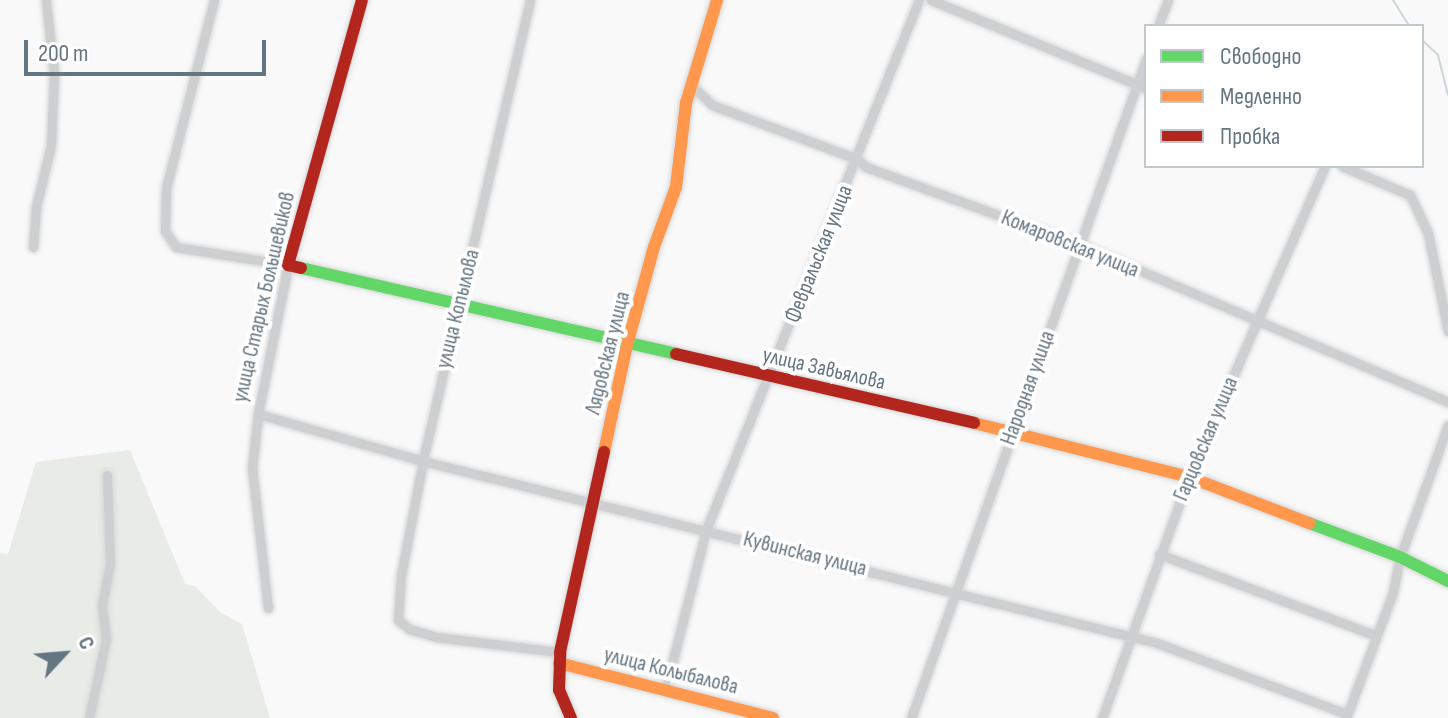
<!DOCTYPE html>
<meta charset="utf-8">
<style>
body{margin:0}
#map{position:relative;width:1448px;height:718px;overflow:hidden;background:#f9f9f9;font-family:"Sofia Sans Condensed",sans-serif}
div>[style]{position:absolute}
.green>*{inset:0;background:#e8ebe6}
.stream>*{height:2px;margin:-1px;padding:0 1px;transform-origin:1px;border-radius:1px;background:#ced6d9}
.roads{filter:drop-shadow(0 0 2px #d5d6d7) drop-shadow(0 0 2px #d5d6d7)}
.street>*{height:9px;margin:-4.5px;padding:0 4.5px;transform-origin:4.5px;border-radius:4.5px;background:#cecfd0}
.fast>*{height:12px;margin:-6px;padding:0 6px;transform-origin:6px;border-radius:6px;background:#63d668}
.slow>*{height:12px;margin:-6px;padding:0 6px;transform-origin:6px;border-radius:6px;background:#ff974d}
.jam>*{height:12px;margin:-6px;padding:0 6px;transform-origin:6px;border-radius:6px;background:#b3261e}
span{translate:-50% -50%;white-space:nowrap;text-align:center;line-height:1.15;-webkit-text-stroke:8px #fff;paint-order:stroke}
.street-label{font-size:22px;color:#657683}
.legend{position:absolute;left:1144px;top:24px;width:280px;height:144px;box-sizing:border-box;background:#fff;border:2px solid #c1c8cd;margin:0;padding:10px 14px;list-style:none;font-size:24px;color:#657683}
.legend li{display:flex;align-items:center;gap:16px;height:40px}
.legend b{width:40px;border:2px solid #c1c8cd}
.north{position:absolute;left:24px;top:614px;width:80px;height:80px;-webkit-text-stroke:6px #fff;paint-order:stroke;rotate:64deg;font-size:22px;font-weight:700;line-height:32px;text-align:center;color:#657683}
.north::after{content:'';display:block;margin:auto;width:28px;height:36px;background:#657683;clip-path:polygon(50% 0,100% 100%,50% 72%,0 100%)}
.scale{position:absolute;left:24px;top:40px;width:242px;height:36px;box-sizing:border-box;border:4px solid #657683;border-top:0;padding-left:10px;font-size:24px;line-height:28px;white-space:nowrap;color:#657683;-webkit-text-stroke:6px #fff;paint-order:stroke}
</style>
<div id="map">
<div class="green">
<i style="clip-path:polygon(130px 450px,185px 584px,195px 586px,221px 613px,242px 624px,270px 718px,0 718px,0 553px,8px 554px,36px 462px)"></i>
</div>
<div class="stream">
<i style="left:1393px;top:0;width:31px;rotate:58deg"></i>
<i style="left:1422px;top:40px;width:22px;rotate:43deg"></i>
<i style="left:1438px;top:55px;width:41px;rotate:76deg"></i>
</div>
<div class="roads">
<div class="street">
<i style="left:214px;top:0;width:195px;rotate:104.3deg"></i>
<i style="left:166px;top:189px;width:42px;rotate:91.4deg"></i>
<i style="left:165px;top:231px;width:19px;rotate:55deg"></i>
<i style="left:176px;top:247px;width:113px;rotate:9.1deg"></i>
<i style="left:288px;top:265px;width:152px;rotate:101.4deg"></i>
<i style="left:258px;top:414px;width:54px;rotate:96.3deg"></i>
<i style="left:252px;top:468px;width:141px;rotate:83.5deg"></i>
<i style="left:530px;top:0;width:473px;rotate:103.1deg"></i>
<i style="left:423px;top:461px;width:116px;rotate:100.9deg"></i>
<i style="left:401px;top:575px;width:45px;rotate:93.8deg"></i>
<i style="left:398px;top:620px;width:14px;rotate:39deg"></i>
<i style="left:409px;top:629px;width:29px;rotate:16deg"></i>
<i style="left:437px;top:637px;width:124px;rotate:7deg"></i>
<i style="left:931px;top:0;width:232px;rotate:22.3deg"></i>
<i style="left:1158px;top:26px;width:28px;rotate:-69deg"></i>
<i style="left:693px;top:87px;width:26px;rotate:43deg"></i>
<i style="left:712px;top:105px;width:155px;rotate:20.4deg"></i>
<i style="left:857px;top:159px;width:12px;rotate:42deg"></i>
<i style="left:866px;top:167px;width:228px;rotate:20deg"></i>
<i style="left:1080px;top:245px;width:400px;rotate:23.1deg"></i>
<i style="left:1342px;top:166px;width:74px;rotate:23.1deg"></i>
<i style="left:1410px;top:195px;width:42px;rotate:64.7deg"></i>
<i style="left:1428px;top:233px;width:100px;rotate:78.5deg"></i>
<i style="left:33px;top:247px;width:40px;rotate:-85.7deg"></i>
<i style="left:36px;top:207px;width:64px;rotate:-76.4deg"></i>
<i style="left:51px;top:145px;width:71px;rotate:-87.6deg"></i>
<i style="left:54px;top:74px;width:74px;rotate:-96.2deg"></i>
<i style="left:258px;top:414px;width:172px;rotate:15.9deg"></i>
<i style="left:423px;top:461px;width:756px;rotate:13.93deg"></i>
<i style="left:1157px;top:643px;width:203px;rotate:20.5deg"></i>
<i style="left:1159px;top:554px;width:230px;rotate:20.6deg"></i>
<i style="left:665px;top:691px;width:166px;rotate:-75.7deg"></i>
<i style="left:706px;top:530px;width:571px;rotate:-68.11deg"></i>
<i style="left:89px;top:718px;width:81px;rotate:-77.9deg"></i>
<i style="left:106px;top:639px;width:34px;rotate:-97deg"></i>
<i style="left:102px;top:605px;width:43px;rotate:-79.2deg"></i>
<i style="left:110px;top:563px;width:88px;rotate:-92deg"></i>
<i style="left:911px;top:718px;width:700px;rotate:-70.37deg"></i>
<i style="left:1102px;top:718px;width:256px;rotate:-70.2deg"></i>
<i style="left:1189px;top:477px;width:339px;rotate:-66.4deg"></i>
<i style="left:1346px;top:718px;width:134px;rotate:-69.5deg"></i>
<i style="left:1393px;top:592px;width:36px;rotate:-79deg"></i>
<i style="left:1400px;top:557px;width:140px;rotate:-70deg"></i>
</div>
<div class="fast">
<i style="left:301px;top:268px;width:385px;rotate:12.9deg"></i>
<i style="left:1309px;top:523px;width:97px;rotate:20.5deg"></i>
<i style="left:1400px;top:557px;width:54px;rotate:26.6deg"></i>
</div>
<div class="slow">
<i style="left:974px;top:423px;width:222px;rotate:14.1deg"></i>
<i style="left:1189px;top:477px;width:129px;rotate:21deg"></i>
<i style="left:604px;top:452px;width:109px;rotate:-77.9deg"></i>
<i style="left:627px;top:345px;width:102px;rotate:-74.6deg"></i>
<i style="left:654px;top:247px;width:64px;rotate:-69.9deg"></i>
<i style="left:676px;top:187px;width:85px;rotate:-83.2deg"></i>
<i style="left:686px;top:103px;width:108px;rotate:-73.2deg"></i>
<i style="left:559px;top:663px;width:221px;rotate:14.4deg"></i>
</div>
<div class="jam">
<i style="left:301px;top:268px;width:13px;rotate:-167deg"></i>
<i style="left:288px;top:265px;width:275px;rotate:-74.4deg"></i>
<i style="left:676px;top:354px;width:306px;rotate:13deg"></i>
<i style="left:571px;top:718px;width:30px;rotate:-113deg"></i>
<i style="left:559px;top:690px;width:38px;rotate:-88deg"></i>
<i style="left:560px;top:652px;width:205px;rotate:-77.6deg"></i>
</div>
</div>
<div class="street-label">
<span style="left:1070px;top:244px;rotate:22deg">Комаровская улица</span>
<span style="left:819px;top:254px;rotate:-68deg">Февральская улица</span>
<span style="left:264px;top:297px;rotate:-77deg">улица Старых Большевиков</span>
<span style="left:458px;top:309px;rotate:-76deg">улица Копылова</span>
<span style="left:608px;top:353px;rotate:-76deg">Лядовская улица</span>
<span style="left:824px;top:369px;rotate:13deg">улица Завьялова</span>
<span style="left:1028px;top:388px;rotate:-70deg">Народная улица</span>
<span style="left:1206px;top:439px;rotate:-67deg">Гарцовская улица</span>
<span style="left:805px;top:554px;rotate:14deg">Кувинская улица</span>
<span style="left:671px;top:671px;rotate:14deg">улица Колыбалова</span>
</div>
<ul class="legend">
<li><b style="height:10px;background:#63d668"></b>Свободно</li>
<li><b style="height:10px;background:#ff974d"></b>Медленно</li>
<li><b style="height:10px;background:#b3261e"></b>Пробка</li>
</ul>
<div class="north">С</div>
<div class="scale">200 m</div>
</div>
